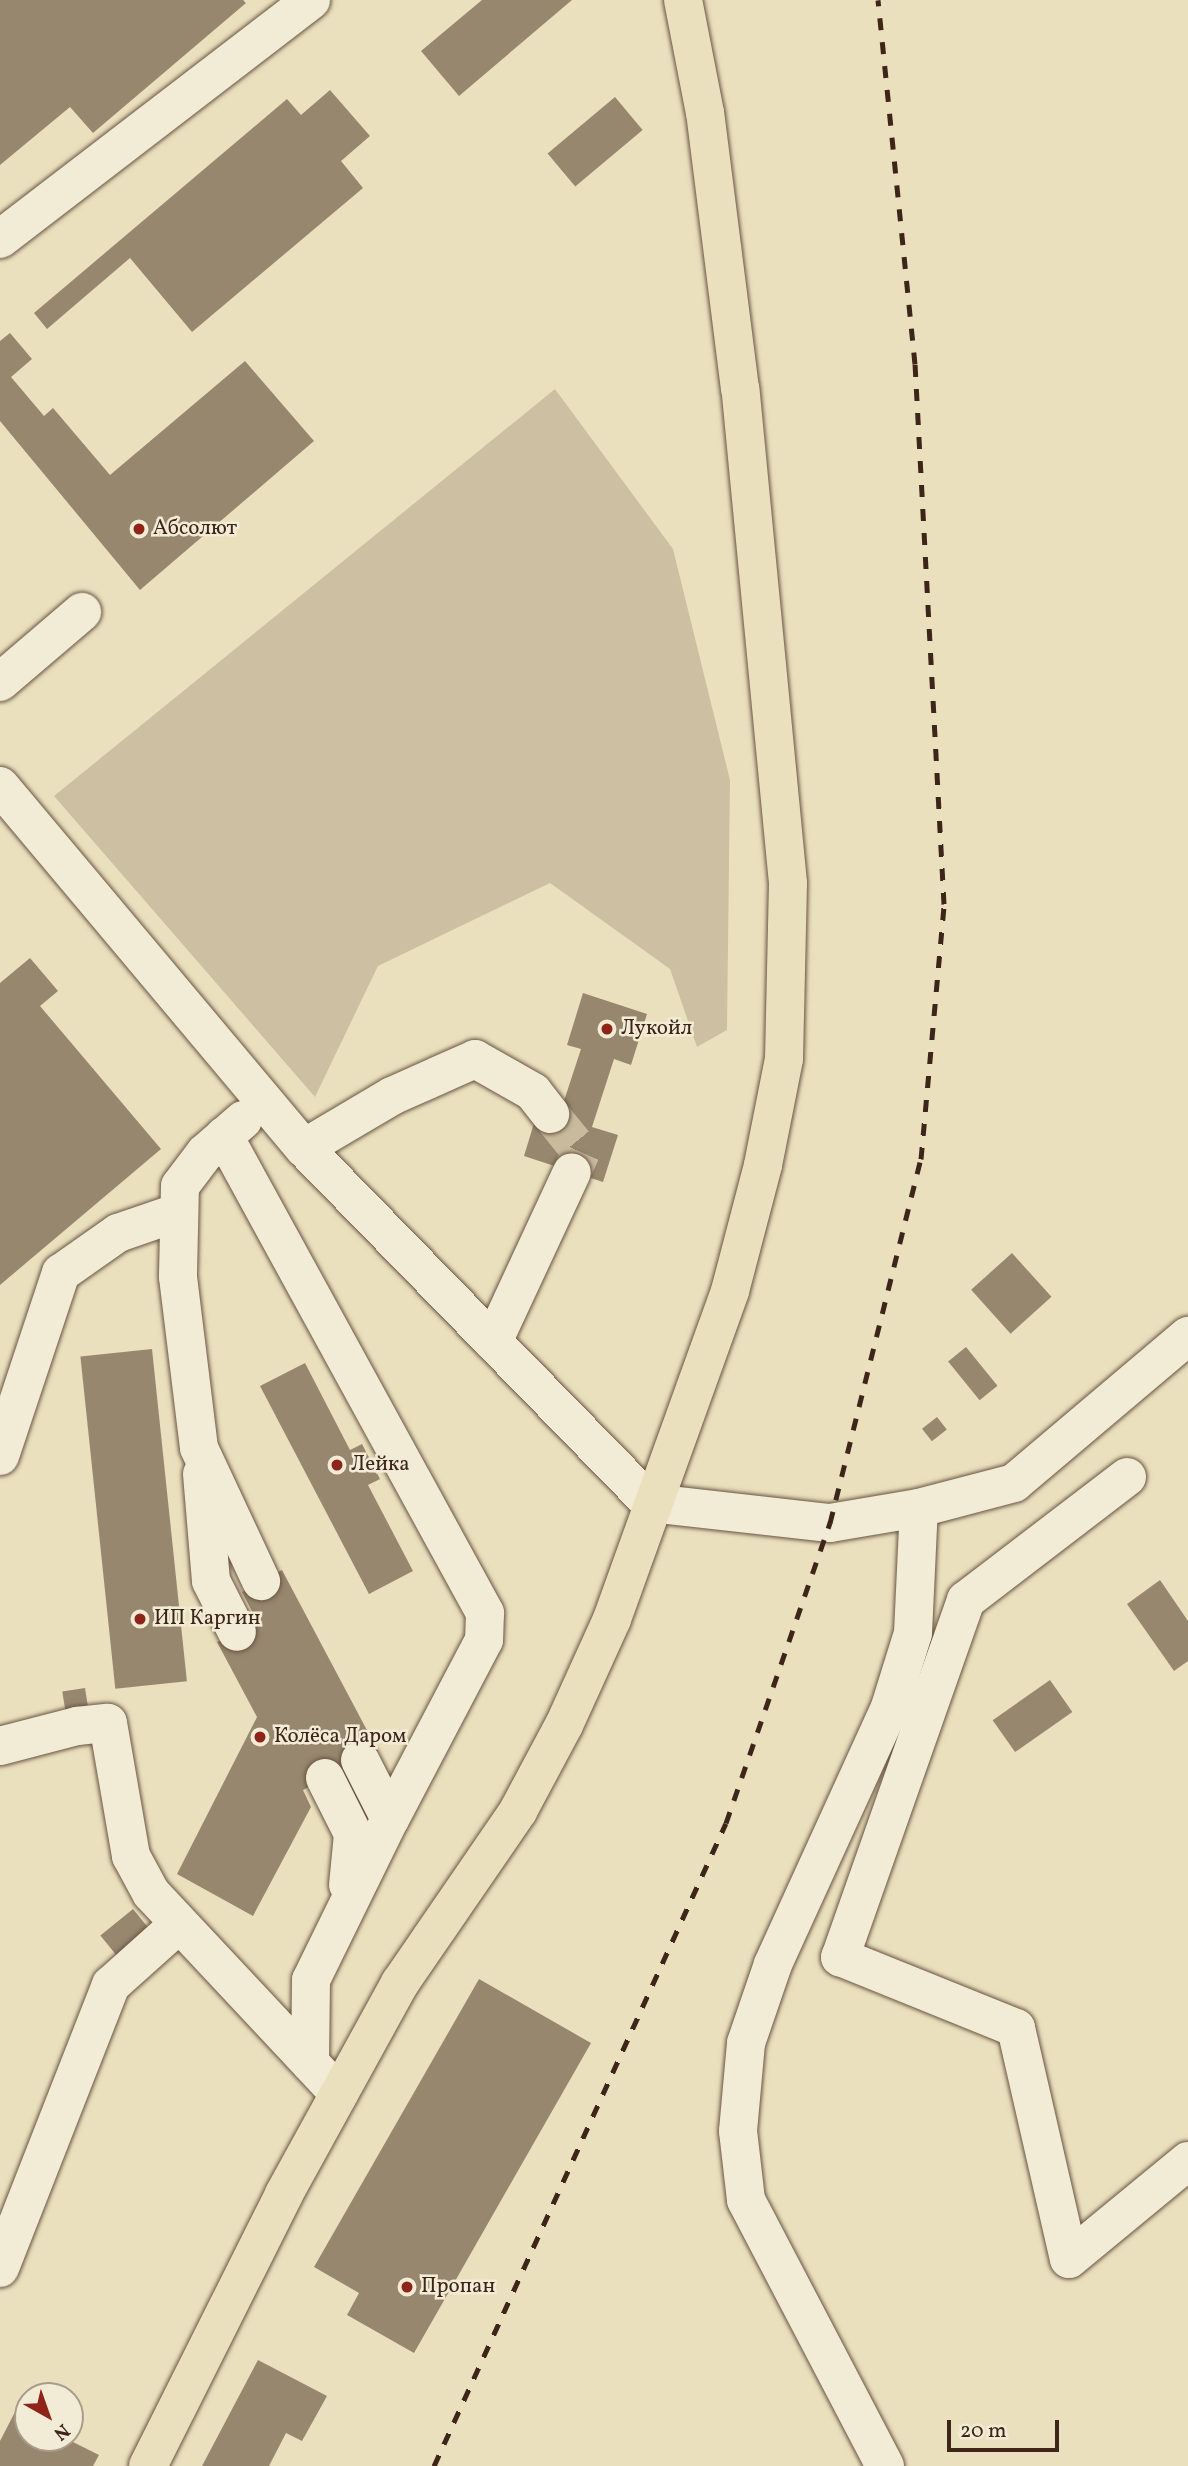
<!DOCTYPE html>
<meta charset="utf-8">
<style>
body{margin:0}
#map{position:relative;width:1188px;height:2466px;overflow:hidden;background:#ebe0be;font-family:Vollkorn,serif}
div>[style]{position:absolute}
.green>*{inset:0;background:#cdc0a2}
.building>*{inset:0;background:#97876f;transform-origin:0 0}
.minor-tunnel>*{height:38px;margin-top:-19px;transform-origin:0;background:repeating-linear-gradient(90deg,#c8bb9d 0 38px,transparent 0 57px)}
.roads{filter:drop-shadow(0 0 2px #685442) drop-shadow(0 0 2px #685442)}
.minor>*{height:38px;margin:-19px;padding:0 19px;transform-origin:19px;border-radius:19px;background:#f2ebd5}
.major>*{height:38px;margin:-19px;padding:0 19px;transform-origin:19px;border-radius:19px;background:#ebe0be}
.rail>*{height:5px;margin-top:-2.5px;transform-origin:0;background:repeating-linear-gradient(90deg,#3d2619 0 12px,transparent 0 24px)}
.dots>*{width:19px;height:19px;translate:-50% -50%;box-sizing:border-box;border:4px solid #f2ebd5;border-radius:50%}
span{translate:-50% -50%;white-space:nowrap;text-align:center;line-height:1.15;-webkit-text-stroke:5px #f2ebd5;paint-order:stroke}
.poi-label{font-size:21px;color:#3d2619}
.left{translate:0 -50%;text-align:left}
.north{position:absolute;left:14px;top:2382px;width:70px;height:70px;box-sizing:border-box;background:#f2ebd5;border:2px solid #aa9c8a;border-radius:50%;rotate:140deg;font-size:19px;font-weight:700;line-height:28px;text-align:center;color:#3d2619}
.north::after{content:'';display:block;margin:auto;width:24px;height:32px;background:#8f2418;clip-path:polygon(50% 0,100% 100%,50% 72%,0 100%)}
.scale{position:absolute;left:947px;top:2420px;width:112px;height:32px;box-sizing:border-box;border:4px solid #3d2619;border-top:0;padding-left:9px;font-size:21px;line-height:24px;white-space:nowrap;color:#3d2619;-webkit-text-stroke:5px #f2ebd5;paint-order:stroke}
</style>
<div id="map">
<div class="green">
<i style="clip-path:polygon(555px 389px,673px 549px,730px 780px,727px 1030px,697px 1047px,670px 969px,550px 883px,378px 966px,315px 1097px,54px 796px)"></i>
</div>
<div class="building">
<i style="clip-path:polygon(0 0,243px 0,246px 3px,93px 133px,70px 107px,0 165px)"></i>
<i style="clip-path:polygon(482px 0,572px 0,459px 96px,421px 51px)"></i>
<i style="clip-path:polygon(330px 90px,370px 136px,341px 161px,363px 188px,192px 332px,130px 258px,47px 329px,34px 313px,287px 99px,301px 115px)"></i>
<i style="left:615px;top:97px;width:43px;height:88px;rotate:50deg"></i>
<i style="clip-path:polygon(10px 333px,32px 359px,11px 377px,44px 416px,53px 408px,110px 475px,245px 361px,314px 441px,140px 590px,0 421px,0 341px)"></i>
<i style="clip-path:polygon(30px 958px,58px 991px,40px 1006px,161px 1149px,0 1285px,0 983px)"></i>
<i style="clip-path:polygon(583px 993px,647px 1014px,631px 1065px,614px 1059px,592px 1127px,618px 1135px,603px 1182px,524px 1156px,538px 1110px,559px 1116px,581px 1049px,567px 1045px)"></i>
<i style="left:1012px;top:1253px;width:59px;height:55px;rotate:48deg"></i>
<i style="left:966px;top:1347px;width:50px;height:23px;rotate:51deg"></i>
<i style="left:152px;top:1349px;width:334px;height:72px;rotate:84deg"></i>
<i style="clip-path:polygon(305px 1363px,350px 1450px,362px 1444px,380px 1479px,368px 1485px,413px 1571px,369px 1594px,260px 1386px)"></i>
<i style="left:937px;top:1417px;width:16px;height:19px;rotate:52deg"></i>
<i style="clip-path:polygon(282px 1570px,378px 1751px,303px 1790px,311px 1807px,253px 1916px,177px 1874px,257px 1717px,217px 1642px,257px 1621px,242px 1592px)"></i>
<i style="clip-path:polygon(1160px 1580px,1188px 1621px,1188px 1661px,1174px 1671px,1127px 1604px)"></i>
<i style="left:1050px;top:1680px;width:39px;height:70px;rotate:55deg"></i>
<i style="left:85px;top:1688px;width:20px;height:23px;rotate:81deg"></i>
<i style="left:133px;top:1909px;width:32px;height:42px;rotate:51deg"></i>
<i style="clip-path:polygon(479px 1979px,591px 2043px,414px 2353px,347px 2315px,359px 2293px,314px 2267px)"></i>
<i style="clip-path:polygon(258px 2360px,327px 2396px,302px 2441px,286px 2433px,269px 2466px,202px 2466px)"></i>
<i style="clip-path:polygon(15px 2412px,28px 2419px,28px 2438px,65px 2438px,99px 2455px,93px 2466px,0 2466px,0 2441px)"></i>
</div>
<div class="minor-tunnel">
<i style="left:550px;top:1114px;width:49px;rotate:50.8deg"></i>
<i style="left:581px;top:1152px;width:22px;rotate:114deg"></i>
</div>
<div class="roads">
<div class="minor">
<i style="left:0;top:239px;width:392px;rotate:-37.5deg"></i>
<i style="left:0;top:682px;width:108px;rotate:-40.5deg"></i>
<i style="left:0;top:786px;width:473px;rotate:50deg"></i>
<i style="left:304px;top:1148px;width:496px;rotate:45.7deg"></i>
<i style="left:651px;top:1503px;width:180px;rotate:6.4deg"></i>
<i style="left:830px;top:1523px;width:90px;rotate:-9.6deg"></i>
<i style="left:919px;top:1508px;width:98px;rotate:-14.7deg"></i>
<i style="left:1014px;top:1483px;width:228px;rotate:-40.2deg"></i>
<i style="left:243px;top:1120px;width:50px;rotate:139deg"></i>
<i style="left:205px;top:1153px;width:41px;rotate:127.1deg"></i>
<i style="left:180px;top:1186px;width:91px;rotate:91.3deg"></i>
<i style="left:178px;top:1277px;width:172px;rotate:83deg"></i>
<i style="left:199px;top:1448px;width:147px;rotate:65deg"></i>
<i style="left:224px;top:1136px;width:544px;rotate:61.31deg"></i>
<i style="left:485px;top:1613px;width:27px;rotate:92deg"></i>
<i style="left:484px;top:1640px;width:202px;rotate:117.7deg"></i>
<i style="left:304px;top:1148px;width:102px;rotate:-30.6deg"></i>
<i style="left:392px;top:1096px;width:91px;rotate:-24deg"></i>
<i style="left:475px;top:1059px;width:67px;rotate:29.6deg"></i>
<i style="left:533px;top:1092px;width:28px;rotate:52deg"></i>
<i style="left:493px;top:1342px;width:187px;rotate:-65.1deg"></i>
<i style="left:0;top:1456px;width:193px;rotate:-71.6deg"></i>
<i style="left:61px;top:1273px;width:70px;rotate:-35.1deg"></i>
<i style="left:118px;top:1233px;width:61px;rotate:-19deg"></i>
<i style="left:202px;top:1474px;width:107px;rotate:85.2deg"></i>
<i style="left:211px;top:1581px;width:57px;rotate:63deg"></i>
<i style="left:1127px;top:1477px;width:203px;rotate:142.6deg"></i>
<i style="left:966px;top:1600px;width:379px;rotate:109.4deg"></i>
<i style="left:840px;top:1957px;width:190px;rotate:22deg"></i>
<i style="left:1016px;top:2028px;width:237px;rotate:77.1deg"></i>
<i style="left:1069px;top:2259px;width:154px;rotate:-39.5deg"></i>
<i style="left:0;top:1746px;width:80px;rotate:-14.6deg"></i>
<i style="left:77px;top:1726px;width:31px;rotate:-6deg"></i>
<i style="left:108px;top:1723px;width:135px;rotate:80.2deg"></i>
<i style="left:131px;top:1856px;width:42px;rotate:61.6deg"></i>
<i style="left:151px;top:1893px;width:275px;rotate:46.9deg"></i>
<i style="left:325px;top:1778px;width:63px;rotate:63.4deg"></i>
<i style="left:353px;top:1834px;width:51px;rotate:95.6deg"></i>
<i style="left:310px;top:2063px;width:83px;rotate:-89.3deg"></i>
<i style="left:311px;top:1980px;width:179px;rotate:-63.9deg"></i>
<i style="left:390px;top:1819px;width:66px;rotate:-117deg"></i>
<i style="left:0;top:2268px;width:304px;rotate:-68.6deg"></i>
<i style="left:111px;top:1985px;width:91px;rotate:-41.9deg"></i>
<i style="left:885px;top:2466px;width:300px;rotate:-117.6deg"></i>
<i style="left:746px;top:2200px;width:69px;rotate:-96.6deg"></i>
<i style="left:738px;top:2131px;width:88px;rotate:-84.8deg"></i>
<i style="left:746px;top:2043px;width:83px;rotate:-71.1deg"></i>
<i style="left:773px;top:1964px;width:282px;rotate:-65.5deg"></i>
<i style="left:890px;top:1707px;width:77px;rotate:-72.7deg"></i>
<i style="left:913px;top:1633px;width:125px;rotate:-87.3deg"></i>
</div>
<div class="major">
<i style="left:148px;top:2466px;width:304px;rotate:-63.4deg"></i>
<i style="left:284px;top:2194px;width:241px;rotate:-61.2deg"></i>
<i style="left:400px;top:1983px;width:209px;rotate:-55.5deg"></i>
<i style="left:518px;top:1811px;width:98px;rotate:-61.9deg"></i>
<i style="left:564px;top:1725px;width:116px;rotate:-65.6deg"></i>
<i style="left:612px;top:1619px;width:349px;rotate:-70.2deg"></i>
<i style="left:730px;top:1291px;width:130px;rotate:-75.3deg"></i>
<i style="left:763px;top:1165px;width:108px;rotate:-78.8deg"></i>
<i style="left:784px;top:1059px;width:176px;rotate:-88.7deg"></i>
<i style="left:788px;top:883px;width:496px;rotate:-95.5deg"></i>
<i style="left:740px;top:389px;width:278px;rotate:-97.2deg"></i>
<i style="left:705px;top:113px;width:115px;rotate:-101deg"></i>
</div>
</div>
<div class="rail">
<i style="left:434px;top:2466px;width:706px;rotate:-65.58deg"></i>
<i style="left:726px;top:1823px;width:318px;rotate:-70.9deg"></i>
<i style="left:830px;top:1523px;width:375px;rotate:-76deg"></i>
<i style="left:921px;top:1159px;width:256px;rotate:-84.8deg"></i>
<i style="left:944px;top:904px;width:541px;rotate:-93.07deg"></i>
<i style="left:915px;top:364px;width:366px;rotate:-95.8deg"></i>
</div>
<div class="dots">
<i style="left:139px;top:529px;background:#8f2418"></i>
<i style="left:607px;top:1029px;background:#8f2418"></i>
<i style="left:337px;top:1465px;background:#8f2418"></i>
<i style="left:140px;top:1619px;background:#8f2418"></i>
<i style="left:260px;top:1737px;background:#8f2418"></i>
<i style="left:407px;top:2287px;background:#8f2418"></i>
</div>
<div class="poi-label">
<span class="left" style="left:153px;top:529px">Абсолют</span>
<span class="left" style="left:621px;top:1029px">Лукойл</span>
<span class="left" style="left:351px;top:1465px">Лейка</span>
<span class="left" style="left:154px;top:1619px">ИП Каргин</span>
<span class="left" style="left:274px;top:1737px">Колёса Даром</span>
<span class="left" style="left:421px;top:2287px">Пропан</span>
</div>
<div class="north">N</div>
<div class="scale">20 m</div>
</div>
